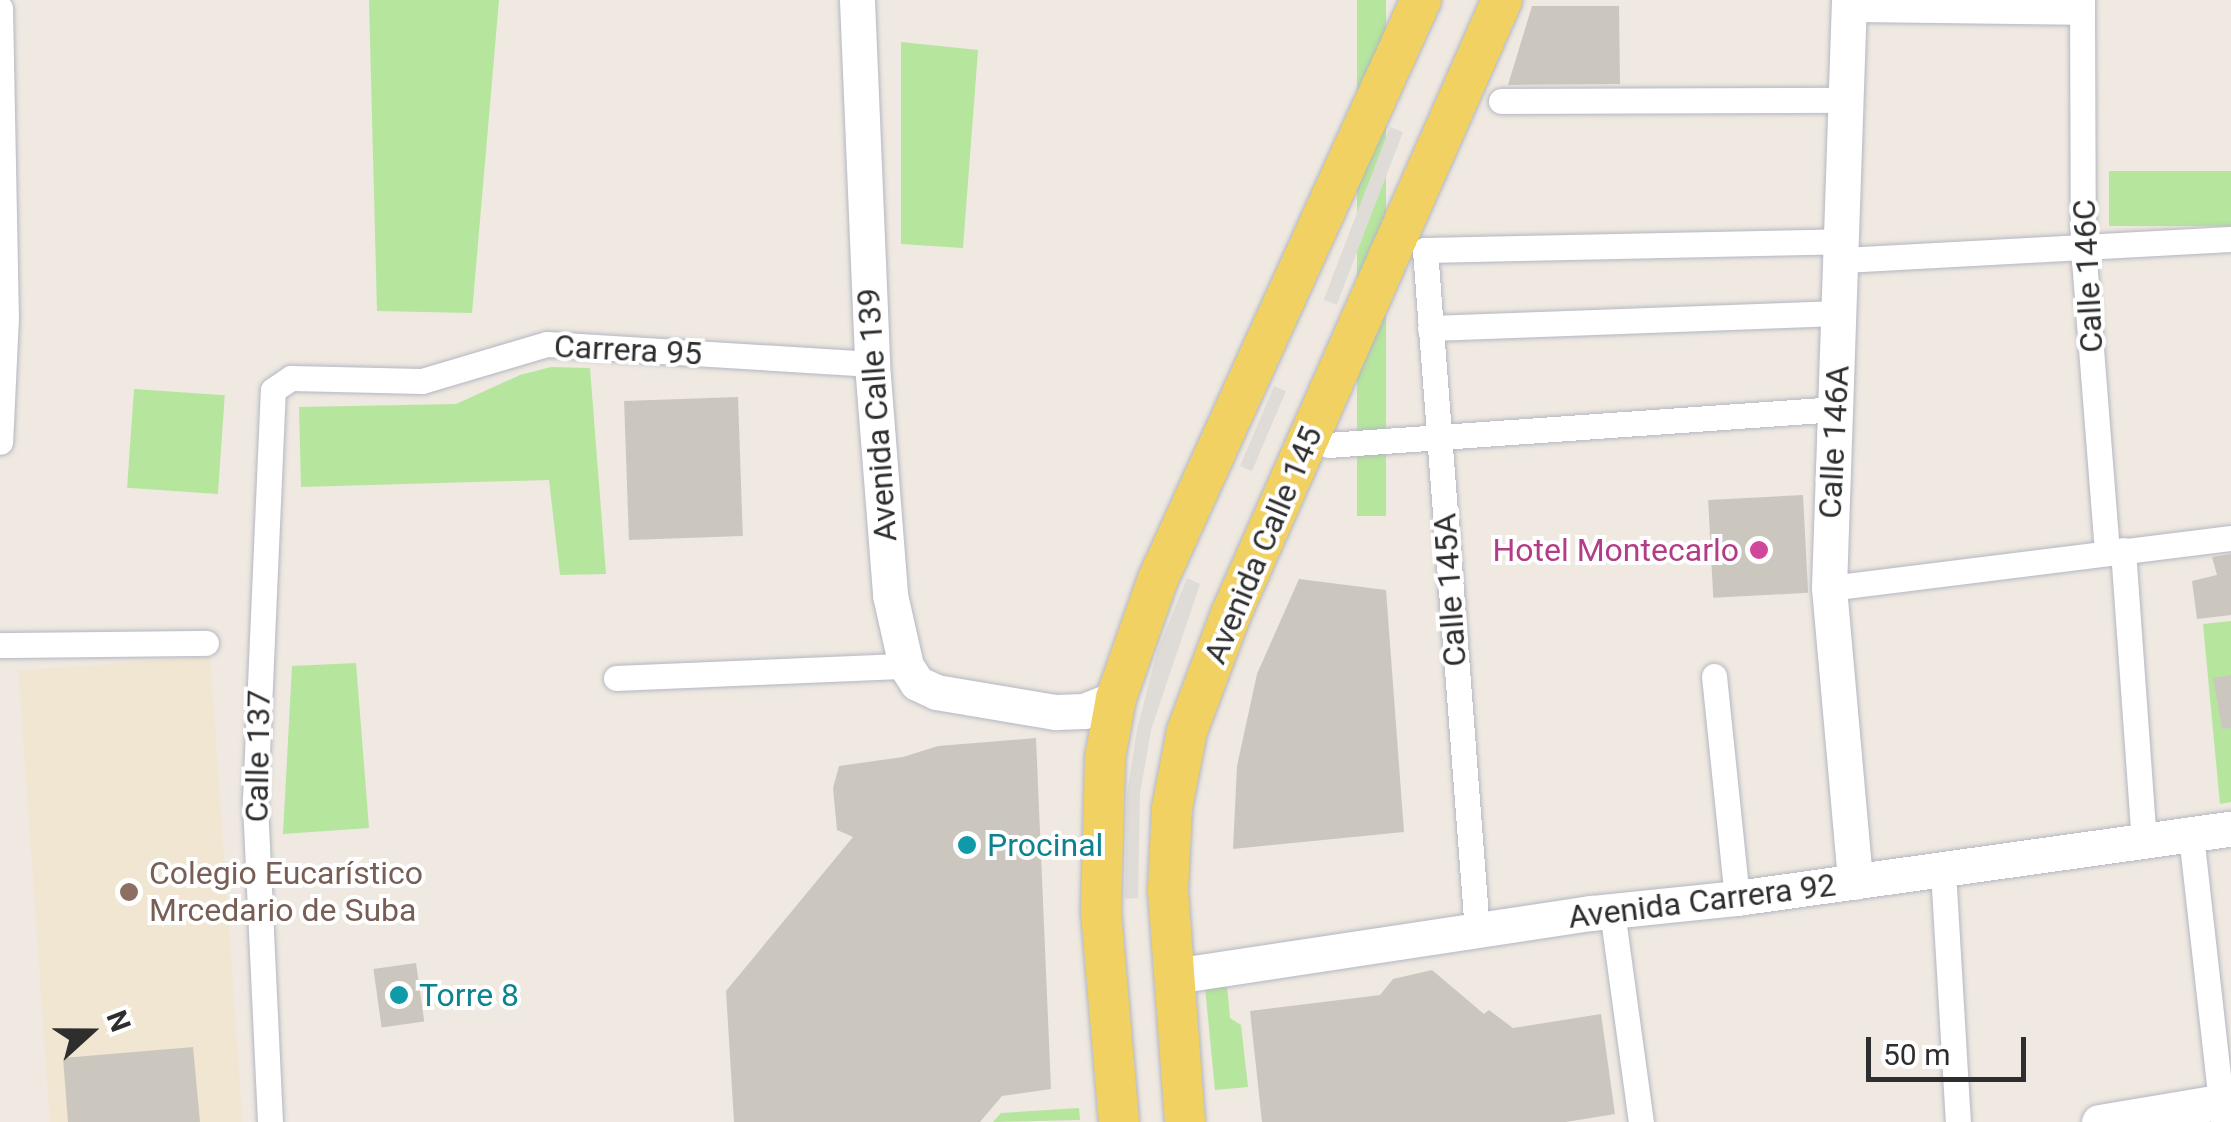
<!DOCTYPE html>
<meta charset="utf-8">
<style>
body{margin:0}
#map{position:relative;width:2231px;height:1122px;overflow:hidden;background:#efe9e1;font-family:Roboto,sans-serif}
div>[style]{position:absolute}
.education>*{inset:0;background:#f0e6d1;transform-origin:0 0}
.green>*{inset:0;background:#b6e59e;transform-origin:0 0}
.plaza>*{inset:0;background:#dfdcd8;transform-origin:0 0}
.building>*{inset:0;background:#cbc7bf;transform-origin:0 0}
.roads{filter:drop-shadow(0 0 2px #b4b7c1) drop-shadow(0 0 2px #b4b7c1)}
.street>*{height:25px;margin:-12.5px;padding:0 12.5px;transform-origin:12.5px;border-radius:12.5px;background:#fff}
.secondary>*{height:35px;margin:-17.5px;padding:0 17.5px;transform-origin:17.5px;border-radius:17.5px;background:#fff}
.primary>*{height:40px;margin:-20px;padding:0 20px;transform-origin:20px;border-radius:20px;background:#f2d163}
.dots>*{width:28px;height:28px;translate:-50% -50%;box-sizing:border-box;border:5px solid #fff;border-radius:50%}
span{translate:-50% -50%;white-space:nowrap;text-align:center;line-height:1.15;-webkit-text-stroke:8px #fff;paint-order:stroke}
.street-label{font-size:32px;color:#2e2e2e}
.hotel-label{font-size:32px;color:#b23c85}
.right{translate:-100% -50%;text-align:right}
.culture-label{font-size:32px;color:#0d838f}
.left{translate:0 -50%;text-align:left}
.education-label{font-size:32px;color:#785e54}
.north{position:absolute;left:40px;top:982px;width:100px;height:100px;-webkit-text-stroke:8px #fff;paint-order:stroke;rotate:69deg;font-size:28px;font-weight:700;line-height:40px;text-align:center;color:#2e2e2e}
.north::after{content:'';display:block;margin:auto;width:35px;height:45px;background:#2e2e2e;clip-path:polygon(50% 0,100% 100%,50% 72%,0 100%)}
.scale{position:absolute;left:1866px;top:1037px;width:160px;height:45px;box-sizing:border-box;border:5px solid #2e2e2e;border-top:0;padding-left:12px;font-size:30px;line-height:35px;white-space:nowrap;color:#2e2e2e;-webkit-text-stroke:8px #fff;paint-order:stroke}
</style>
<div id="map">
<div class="education">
<i style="left:210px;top:657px;width:466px;height:192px;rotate:86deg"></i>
</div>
<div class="green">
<i style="clip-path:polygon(369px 0,499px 0,472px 313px,377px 311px)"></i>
<i style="left:1357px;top:0;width:29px;height:516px"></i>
<i style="clip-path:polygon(901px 42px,978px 50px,963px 248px,901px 244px)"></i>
<i style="left:2231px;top:171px;width:55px;height:122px;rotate:90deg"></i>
<i style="clip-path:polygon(551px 367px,590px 368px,606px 574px,560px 575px,549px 480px,301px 487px,299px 407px,456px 404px,520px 375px)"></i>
<i style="left:134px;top:389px;width:91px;height:99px;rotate:4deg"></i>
<i style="clip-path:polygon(2231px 621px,2231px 802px,2220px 804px,2203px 624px)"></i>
<i style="clip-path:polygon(356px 663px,369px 828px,283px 834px,292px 666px)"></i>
<i style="clip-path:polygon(1227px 985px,1230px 1018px,1241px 1025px,1248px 1087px,1215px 1090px,1205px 987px)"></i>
<i style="clip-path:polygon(1079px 1108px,1080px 1120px,993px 1122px,1001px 1113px)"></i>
</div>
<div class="plaza">
<i style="left:1390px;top:127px;width:14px;height:185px;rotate:21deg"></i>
<i style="left:1274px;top:386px;width:13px;height:87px;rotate:23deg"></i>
<i style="clip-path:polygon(1187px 578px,1200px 584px,1151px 730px,1140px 794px,1138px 898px,1125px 899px,1127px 794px,1137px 729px,1157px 652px)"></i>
</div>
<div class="building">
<i style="clip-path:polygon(1532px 6px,1619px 6px,1620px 84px,1508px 85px)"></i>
<i style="left:738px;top:397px;width:139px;height:114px;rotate:88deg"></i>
<i style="left:1803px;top:495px;width:98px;height:95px;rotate:87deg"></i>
<i style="clip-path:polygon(2231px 554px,2231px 615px,2197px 619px,2192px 581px,2217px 575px,2212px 557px)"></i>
<i style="clip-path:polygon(1299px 579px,1386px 590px,1404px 832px,1233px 849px,1237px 766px,1257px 674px)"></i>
<i style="clip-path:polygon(2231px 675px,2231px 728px,2222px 729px,2213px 678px)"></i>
<i style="clip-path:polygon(1036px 738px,1051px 1089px,1002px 1096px,980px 1122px,734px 1122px,726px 991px,853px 837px,837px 830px,833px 788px,839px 766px,903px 757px,938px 746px)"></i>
<i style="left:416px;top:963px;width:59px;height:43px;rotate:82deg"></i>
<i style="clip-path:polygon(1432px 970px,1484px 1014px,1489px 1010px,1513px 1028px,1601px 1014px,1615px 1114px,1566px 1122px,1262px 1122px,1250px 1011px,1380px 995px,1393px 979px)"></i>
<i style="clip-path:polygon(193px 1047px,200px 1122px,68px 1122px,63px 1058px)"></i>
</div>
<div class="roads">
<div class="street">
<i style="left:2082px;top:0;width:247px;rotate:89.8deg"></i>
<i style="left:2083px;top:247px;width:306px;rotate:85.5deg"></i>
<i style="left:0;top:8px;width:309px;rotate:88.9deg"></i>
<i style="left:6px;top:317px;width:125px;rotate:92.7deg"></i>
<i style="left:1849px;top:9px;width:233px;rotate:0.7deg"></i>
<i style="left:1501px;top:101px;width:348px;rotate:-0.2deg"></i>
<i style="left:1842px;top:260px;width:390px;rotate:-3.1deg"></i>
<i style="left:1430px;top:328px;width:410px;rotate:-2.1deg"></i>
<i style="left:1328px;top:445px;width:509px;rotate:-4.05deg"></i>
<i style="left:2123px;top:550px;width:293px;rotate:85.9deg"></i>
<i style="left:1829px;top:588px;width:405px;rotate:-7.1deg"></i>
<i style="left:0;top:645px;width:206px;rotate:-0.6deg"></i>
<i style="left:1714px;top:676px;width:223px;rotate:84.1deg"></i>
<i style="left:616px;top:678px;width:290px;rotate:-2.4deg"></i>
<i style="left:2191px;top:835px;width:289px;rotate:83.6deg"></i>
<i style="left:1943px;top:871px;width:251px;rotate:86.6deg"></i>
<i style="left:1612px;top:911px;width:213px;rotate:82.2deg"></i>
<i style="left:1477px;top:931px;width:683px;rotate:-94.37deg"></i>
<i style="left:1425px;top:250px;width:418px;rotate:-1.2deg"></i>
<i style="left:270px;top:1122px;width:323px;rotate:-92.7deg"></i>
<i style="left:255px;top:799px;width:409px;rotate:-87.5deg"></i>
<i style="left:273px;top:390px;width:22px;rotate:-34deg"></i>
<i style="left:291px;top:378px;width:131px;rotate:1.3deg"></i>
<i style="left:422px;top:381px;width:130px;rotate:-16.5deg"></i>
<i style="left:547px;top:344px;width:326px;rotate:3.5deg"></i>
</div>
<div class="secondary">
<i style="left:857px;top:0;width:364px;rotate:87.6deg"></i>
<i style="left:872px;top:364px;width:232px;rotate:85.5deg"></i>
<i style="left:890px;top:595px;width:73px;rotate:77.3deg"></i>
<i style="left:906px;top:666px;width:20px;rotate:57deg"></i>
<i style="left:917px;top:683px;width:21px;rotate:25deg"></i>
<i style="left:936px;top:692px;width:122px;rotate:9.5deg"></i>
<i style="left:1056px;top:712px;width:28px;rotate:-2deg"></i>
<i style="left:1084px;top:711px;width:35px;rotate:-22deg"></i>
<i style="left:1849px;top:0;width:588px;rotate:91.95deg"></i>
<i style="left:1829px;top:588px;width:295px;rotate:84.9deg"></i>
<i style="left:1174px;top:976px;width:422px;rotate:-8.6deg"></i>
<i style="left:1591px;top:913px;width:147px;rotate:-5.9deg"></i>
<i style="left:1737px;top:898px;width:499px;rotate:-8deg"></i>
<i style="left:2099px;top:1122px;width:134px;rotate:-9.5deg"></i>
</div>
<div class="primary">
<i style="left:1119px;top:1122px;width:210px;rotate:-94.9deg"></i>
<i style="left:1101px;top:913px;width:155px;rotate:-88.5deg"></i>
<i style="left:1105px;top:758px;width:61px;rotate:-79.6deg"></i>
<i style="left:1116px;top:698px;width:126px;rotate:-70.6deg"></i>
<i style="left:1158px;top:579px;width:636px;rotate:-65.57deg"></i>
<i style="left:1185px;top:1122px;width:233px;rotate:-94.2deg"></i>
<i style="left:1168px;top:890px;width:82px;rotate:-87.2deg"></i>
<i style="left:1172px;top:808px;width:78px;rotate:-79deg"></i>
<i style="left:1187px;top:731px;width:125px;rotate:-69.4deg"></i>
<i style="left:1231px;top:614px;width:671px;rotate:-66.18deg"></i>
</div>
</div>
<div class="dots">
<i style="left:1759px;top:550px;background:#d1479c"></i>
<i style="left:967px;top:845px;background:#0f9aa8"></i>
<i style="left:129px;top:892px;background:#8d6e63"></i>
<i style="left:399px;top:995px;background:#0f9aa8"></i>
</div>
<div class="street-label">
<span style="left:2088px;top:276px;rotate:-93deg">Calle 146C</span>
<span style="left:628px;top:350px;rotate:3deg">Carrera 95</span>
<span style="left:877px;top:415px;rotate:-94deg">Avenida Calle 139</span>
<span style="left:1834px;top:442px;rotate:-87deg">Calle 146A</span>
<span style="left:1263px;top:545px;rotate:-67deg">Avenida Calle 145</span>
<span style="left:1450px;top:590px;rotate:-94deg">Calle 145A</span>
<span style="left:258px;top:756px;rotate:-89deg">Calle 137</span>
<span style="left:1702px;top:901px;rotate:-7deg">Avenida Carrera 92</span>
</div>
<div class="hotel-label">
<span class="right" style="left:1739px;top:550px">Hotel Montecarlo</span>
</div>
<div class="culture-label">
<span class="left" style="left:987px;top:845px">Procinal</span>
<span class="left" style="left:419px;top:995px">Torre 8</span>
</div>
<div class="education-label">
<span class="left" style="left:149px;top:892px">Colegio Eucarístico<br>Mrcedario de Suba</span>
</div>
<div class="north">N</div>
<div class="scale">50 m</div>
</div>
